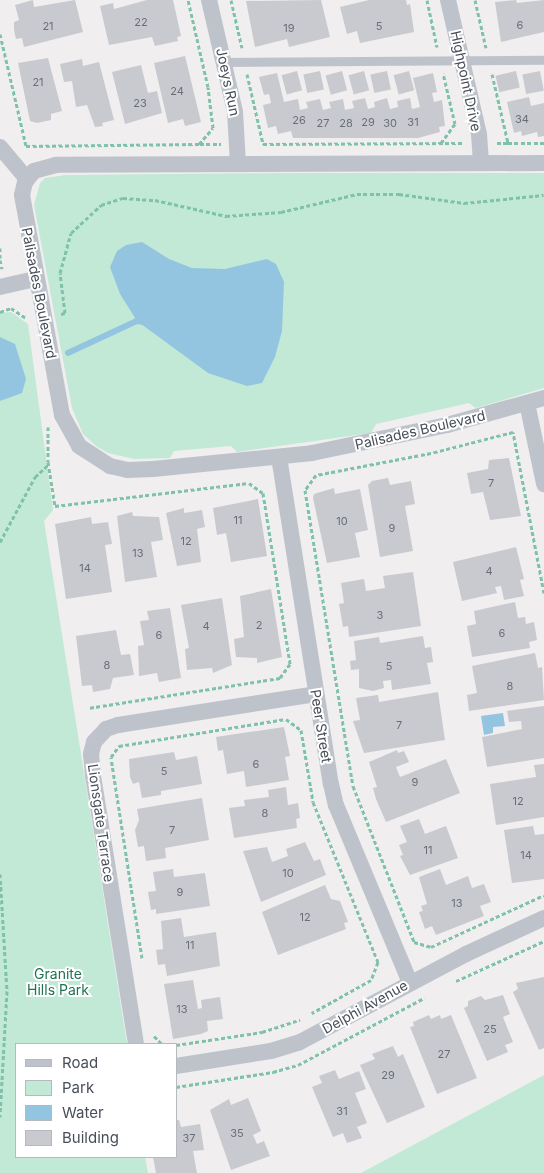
<!DOCTYPE html>
<style>
body{margin:0}
#map{position:relative;width:544px;height:1173px;overflow:hidden;background:#f0eeee;font-family:Inter,sans-serif}
div>[style]{position:absolute}
.green>*{inset:0;background:#c1e9d6}
.water>*{inset:0;background:#94c5e0}
.stream>*{height:5.5px;margin:-2.75px;padding:0 2.75px;transform-origin:2.75px;border-radius:2.75px;background:#94c5e0}
.building>*{inset:0;background:#c9cad0;transform-origin:0 0}
.path>*{height:3px;margin-top:-1.5px;transform-origin:0;background:repeating-linear-gradient(90deg,#7ec2ab 0 4px,transparent 0 6.5px)}
.lane>*{height:9px;margin:-4.5px;padding:0 4.5px;transform-origin:4.5px;border-radius:4.5px;background:#bec3cb}
.street>*{height:16px;margin:-8px;padding:0 8px;transform-origin:8px;border-radius:8px;background:#bec3cb}
span{translate:-50% -50%;white-space:nowrap;text-align:center;line-height:1.15;-webkit-text-stroke:4px #fff;paint-order:stroke}
.number-label{font-size:11px;color:#686e77}
.number-label span{-webkit-text-stroke-width:0}
.street-label{font-size:14px;color:#484f59}
.park-label{font-size:14px;color:#227155}
.legend{position:absolute;left:15px;top:1043px;width:162px;height:115px;box-sizing:border-box;background:#fff;border:1px solid #b6b9bd;margin:0;padding:6px 9px;list-style:none;font-size:15px;color:#484f59}
.legend li{display:flex;align-items:center;gap:10px;height:25px}
.legend b{width:25px;border:1px solid #b6b9bd}
</style>
<div id="map">
<div class="green">
<i style="clip-path:polygon(297px 173px,544px 173px,544px 388px,476px 408px,469px 403px,376px 424px,371px 433px,237px 452px,231px 446px,174px 451px,170px 458px,134px 459px,108px 453px,96px 446px,83px 434px,72px 408px,34px 205px,40px 183px,45px 178px,66px 175px)"></i>
<i style="clip-path:polygon(11px 312px,28px 324px,53px 510px,44px 521px,127px 1044px,16px 1044px,16px 1157px,145px 1157px,148px 1173px,0 1173px,0 313px)"></i>
<i style="clip-path:polygon(544px 1075px,544px 1173px,361px 1173px)"></i>
</div>
<div class="water">
<i style="clip-path:polygon(142px 242px,169px 259px,192px 268px,225px 269px,267px 259px,276px 264px,284px 282px,282px 331px,275px 357px,262px 383px,247px 386px,208px 373px,137px 321px,120px 294px,110px 267px,117px 251px,126px 245px)"></i>
<i style="clip-path:polygon(0 337px,15px 344px,26px 379px,22px 393px,0 401px)"></i>
<i style="clip-path:polygon(503px 713px,505px 726px,493px 727px,493px 733px,484px 735px,481px 716px)"></i>
</div>
<div class="stream">
<i style="left:68px;top:353px;width:76px;rotate:-24.9deg"></i>
<i style="left:137px;top:321px;width:7px;rotate:8deg"></i>
</div>
<div class="building">
<i style="clip-path:polygon(33px 0,34px 7px,75px 0,83px 32px,24px 47px,22px 38px,16px 39px,14px 30px,14px 22px,19px 20px,15px 5px)"></i>
<i style="clip-path:polygon(147px 0,173px 0,181px 36px,177px 37px,178px 41px,155px 46px,152px 37px,109px 45px,100px 6px,113px 3px,114px 9px)"></i>
<i style="clip-path:polygon(321px 0,330px 37px,289px 47px,287px 39px,255px 47px,246px 1px)"></i>
<i style="clip-path:polygon(369px 0,406px 0,407px 5px,410px 4px,414px 32px,360px 43px,357px 31px,347px 34px,340px 7px)"></i>
<i style="clip-path:polygon(516px 0,517px 3px,544px 0,544px 32px,501px 42px,495px 2px)"></i>
<i style="clip-path:polygon(185px 56px,201px 122px,185px 126px,183px 119px,168px 123px,154px 63px)"></i>
<i style="clip-path:polygon(48px 58px,62px 111px,51px 114px,51px 120px,37px 123px,30px 121px,18px 63px)"></i>
<i style="clip-path:polygon(82px 59px,83px 66px,99px 62px,114px 120px,102px 123px,103px 126px,95px 127px,87px 105px,76px 107px,72px 81px,64px 82px,60px 64px)"></i>
<i style="clip-path:polygon(141px 65px,148px 93px,157px 91px,162px 113px,125px 124px,112px 72px)"></i>
<i style="left:297px;top:71px;width:20px;height:16px;rotate:75deg"></i>
<i style="left:320px;top:71px;width:19px;height:17px;rotate:78deg"></i>
<i style="left:342px;top:71px;width:20px;height:17px;rotate:75deg"></i>
<i style="left:364px;top:71px;width:20px;height:16px;rotate:75deg"></i>
<i style="left:387px;top:71px;width:19px;height:17px;rotate:78deg"></i>
<i style="left:409px;top:71px;width:20px;height:16px;rotate:75deg"></i>
<i style="left:516px;top:71px;width:17px;height:21px;rotate:77deg"></i>
<i style="left:540px;top:71px;width:20px;height:18px;rotate:79deg"></i>
<i style="clip-path:polygon(277px 73px,284px 102px,298px 99px,300px 110px,308px 108px,306px 102px,320px 99px,323px 110px,331px 108px,329px 102px,343px 99px,345px 110px,354px 108px,352px 101px,365px 98px,368px 109px,375px 107px,374px 102px,387px 98px,390px 109px,398px 107px,397px 101px,410px 98px,412px 109px,420px 107px,413px 78px,433px 73px,437px 92px,432px 93px,434px 102px,442px 100px,445px 126px,439px 127px,440px 132px,418px 138px,293px 138px,291px 131px,278px 134px,276px 126px,268px 128px,263px 105px,271px 103px,269px 94px,264px 95px,259px 77px)"></i>
<i style="clip-path:polygon(529px 97px,531px 106px,544px 103px,544px 136px,538px 137px,537px 132px,522px 136px,521px 131px,514px 133px,507px 102px)"></i>
<i style="clip-path:polygon(509px 458px,521px 516px,490px 520px,483px 492px,471px 494px,467px 473px,488px 469px,489px 460px)"></i>
<i style="clip-path:polygon(388px 478px,390px 485px,411px 481px,415px 504px,405px 506px,413px 551px,380px 557px,368px 485px,372px 481px)"></i>
<i style="clip-path:polygon(334px 488px,335px 494px,360px 489px,368px 530px,355px 533px,360px 557px,327px 563px,313px 498px,314px 494px)"></i>
<i style="clip-path:polygon(258px 499px,267px 556px,231px 562px,226px 533px,217px 535px,213px 508px)"></i>
<i style="clip-path:polygon(184px 508px,184px 513px,202px 510px,205px 527px,197px 529px,201px 562px,177px 566px,166px 513px)"></i>
<i style="clip-path:polygon(132px 512px,133px 516px,159px 517px,163px 540px,151px 542px,157px 577px,125px 582px,117px 516px)"></i>
<i style="clip-path:polygon(91px 517px,92px 524px,108px 522px,112px 544px,105px 545px,112px 592px,66px 599px,55px 524px)"></i>
<i style="clip-path:polygon(516px 547px,524px 579px,520px 580px,524px 596px,504px 600px,501px 586px,495px 587px,497px 593px,462px 601px,453px 562px)"></i>
<i style="clip-path:polygon(413px 572px,421px 626px,349px 637px,348px 626px,343px 627px,339px 604px,344px 603px,341px 583px,364px 579px,366px 591px,385px 588px,383px 576px)"></i>
<i style="clip-path:polygon(271px 589px,282px 657px,257px 663px,257px 658px,236px 657px,234px 639px,244px 637px,240px 596px)"></i>
<i style="clip-path:polygon(222px 598px,232px 665px,213px 673px,212px 668px,187px 670px,185px 649px,189px 648px,181px 605px)"></i>
<i style="clip-path:polygon(515px 602px,518px 618px,525px 617px,526px 624px,534px 622px,537px 640px,529px 642px,530px 648px,472px 657px,467px 626px,476px 624px,474px 611px)"></i>
<i style="clip-path:polygon(170px 608px,181px 678px,159px 682px,157px 673px,139px 676px,138px 646px,144px 645px,140px 621px,149px 620px,147px 611px)"></i>
<i style="clip-path:polygon(116px 630px,121px 655px,130px 654px,134px 675px,113px 678px,110px 689px,93px 692px,92px 685px,82px 686px,76px 636px)"></i>
<i style="clip-path:polygon(423px 636px,425px 648px,431px 647px,433px 662px,427px 663px,431px 684px,392px 690px,391px 680px,383px 681px,384px 688px,373px 691px,359px 688px,359px 669px,351px 670px,350px 661px,356px 660px,354px 641px,379px 637px,380px 643px)"></i>
<i style="clip-path:polygon(535px 653px,538px 668px,542px 667px,544px 700px,469px 711px,467px 695px,477px 693px,472px 666px)"></i>
<i style="clip-path:polygon(438px 692px,445px 740px,364px 753px,353px 721px,360px 720px,356px 698px,378px 695px,379px 702px)"></i>
<i style="clip-path:polygon(544px 706px,544px 758px,487px 767px,482px 737px,522px 729px,521px 721px,509px 722px,507px 711px)"></i>
<i style="clip-path:polygon(284px 727px,290px 756px,285px 757px,289px 780px,246px 787px,244px 771px,227px 774px,223px 750px,218px 751px,216px 737px)"></i>
<i style="clip-path:polygon(397px 750px,398px 753px,404px 751px,409px 762px,396px 767px,400px 777px,446px 759px,460px 793px,386px 822px,376px 799px,373px 788px,377px 787px,369px 762px)"></i>
<i style="clip-path:polygon(174px 752px,176px 760px,197px 756px,202px 784px,161px 791px,161px 795px,142px 798px,139px 782px,133px 784px,130px 777px,129px 759px)"></i>
<i style="clip-path:polygon(544px 764px,544px 817px,496px 825px,490px 784px,536px 777px,534px 765px)"></i>
<i style="clip-path:polygon(286px 787px,288px 805px,298px 803px,300px 818px,296px 819px,297px 828px,234px 838px,229px 808px,245px 806px,244px 800px,269px 797px,268px 790px)"></i>
<i style="clip-path:polygon(202px 798px,209px 840px,165px 848px,166px 858px,146px 861px,144px 846px,138px 847px,135px 830px,139px 820px,137px 809px)"></i>
<i style="clip-path:polygon(419px 819px,425px 834px,446px 826px,458px 858px,410px 875px,400px 856px,403px 855px,399px 845px,407px 842px,400px 826px)"></i>
<i style="clip-path:polygon(533px 826px,535px 835px,544px 834px,544px 879px,512px 883px,504px 830px)"></i>
<i style="clip-path:polygon(305px 842px,314px 861px,320px 859px,326px 875px,261px 902px,243px 851px,267px 847px,272px 862px,288px 856px,286px 849px)"></i>
<i style="clip-path:polygon(173px 869px,174px 877px,205px 873px,210px 906px,156px 914px,156px 909px,151px 910px,148px 892px,156px 891px,153px 872px)"></i>
<i style="clip-path:polygon(440px 869px,446px 885px,468px 876px,472px 888px,484px 884px,491px 902px,480px 906px,484px 916px,436px 935px,432px 926px,425px 929px,419px 912px,423px 911px,421px 906px,427px 904px,419px 877px)"></i>
<i style="clip-path:polygon(325px 885px,331px 899px,340px 901px,348px 922px,344px 923px,346px 929px,278px 955px,262px 912px)"></i>
<i style="clip-path:polygon(181px 918px,184px 937px,216px 932px,220px 966px,167px 976px,165px 964px,158px 965px,156px 950px,163px 949px,161px 921px)"></i>
<i style="clip-path:polygon(544px 977px,544px 1048px,539px 1050px,513px 992px,518px 989px,516px 983px)"></i>
<i style="clip-path:polygon(193px 980px,198px 1009px,202px 1008px,201px 1000px,220px 997px,223px 1019px,207px 1021px,208px 1031px,201px 1034px,173px 1039px,164px 984px)"></i>
<i style="clip-path:polygon(503px 995px,510px 1014px,503px 1017px,513px 1042px,505px 1045px,508px 1052px,487px 1061px,464px 1008px,468px 1006px,468px 1001px,481px 996px,485px 1000px)"></i>
<i style="clip-path:polygon(429px 1015px,431px 1019px,440px 1015px,441px 1019px,451px 1015px,477px 1078px,437px 1094px,410px 1027px,414px 1026px,413px 1022px)"></i>
<i style="clip-path:polygon(393px 1046px,398px 1057px,403px 1054px,425px 1107px,387px 1123px,360px 1065px,375px 1059px,372px 1054px)"></i>
<i style="clip-path:polygon(335px 1070px,339px 1079px,359px 1071px,366px 1089px,355px 1093px,367px 1123px,357px 1127px,362px 1138px,347px 1143px,343px 1133px,333px 1137px,312px 1087px,322px 1083px,319px 1076px)"></i>
<i style="clip-path:polygon(248px 1098px,261px 1131px,253px 1135px,257px 1144px,264px 1141px,270px 1156px,231px 1170px,210px 1110px,229px 1099px,231px 1105px)"></i>
<i style="clip-path:polygon(176px 1120px,179px 1120px,181px 1127px,200px 1124px,204px 1150px,193px 1151px,197px 1173px,156px 1173px,153px 1157px,176px 1157px)"></i>
</div>
<div class="path">
<i style="left:231px;top:0;width:49px;rotate:77.1deg"></i>
<i style="left:427px;top:0;width:48px;rotate:78deg"></i>
<i style="left:475px;top:0;width:49px;rotate:77.1deg"></i>
<i style="left:0;top:34px;width:115px;rotate:76.9deg"></i>
<i style="left:26px;top:146px;width:173px;rotate:-0.7deg"></i>
<i style="left:199px;top:144px;width:21px;rotate:-49deg"></i>
<i style="left:213px;top:128px;width:41px;rotate:-97deg"></i>
<i style="left:208px;top:87px;width:89px;rotate:-102.9deg"></i>
<i style="left:247px;top:74px;width:72px;rotate:77.1deg"></i>
<i style="left:263px;top:144px;width:200px;rotate:-0.3deg"></i>
<i style="left:492px;top:74px;width:71px;rotate:76.9deg"></i>
<i style="left:508px;top:143px;width:36px"></i>
<i style="left:441px;top:143px;width:24px;rotate:-54deg"></i>
<i style="left:455px;top:124px;width:52px;rotate:-103.2deg"></i>
<i style="left:497px;top:143px;width:11px"></i>
<i style="left:200px;top:144px;width:21px"></i>
<i style="left:0;top:248px;width:10px;rotate:90deg"></i>
<i style="left:0;top:260px;width:9px;rotate:77deg"></i>
<i style="left:0;top:312px;width:12px;rotate:-20deg"></i>
<i style="left:11px;top:308px;width:18px;rotate:34deg"></i>
<i style="left:61px;top:314px;width:4px;rotate:-14deg"></i>
<i style="left:65px;top:313px;width:40px;rotate:-97.1deg"></i>
<i style="left:60px;top:273px;width:41px;rotate:-74.6deg"></i>
<i style="left:71px;top:233px;width:41px;rotate:-43deg"></i>
<i style="left:101px;top:205px;width:23px;rotate:-18deg"></i>
<i style="left:123px;top:198px;width:32px;rotate:4deg"></i>
<i style="left:155px;top:200px;width:73px;rotate:12.7deg"></i>
<i style="left:226px;top:216px;width:55px;rotate:-4.2deg"></i>
<i style="left:281px;top:212px;width:78px;rotate:-13.3deg"></i>
<i style="left:357px;top:194px;width:42px"></i>
<i style="left:399px;top:194px;width:66px;rotate:7.9deg"></i>
<i style="left:464px;top:203px;width:80px;rotate:-5.7deg"></i>
<i style="left:48px;top:427px;width:35px;rotate:90deg"></i>
<i style="left:48px;top:462px;width:45px;rotate:81deg"></i>
<i style="left:55px;top:506px;width:195px;rotate:-6.8deg"></i>
<i style="left:249px;top:483px;width:17px;rotate:36deg"></i>
<i style="left:263px;top:493px;width:173px;rotate:81deg"></i>
<i style="left:290px;top:664px;width:17px;rotate:126deg"></i>
<i style="left:280px;top:678px;width:194px;rotate:171.1deg"></i>
<i style="left:0;top:542px;width:74px;rotate:-61.7deg"></i>
<i style="left:35px;top:477px;width:18px;rotate:-43deg"></i>
<i style="left:544px;top:593px;width:164px;rotate:-100.9deg"></i>
<i style="left:513px;top:432px;width:85px;rotate:165.6deg"></i>
<i style="left:431px;top:453px;width:117px;rotate:169.2deg"></i>
<i style="left:316px;top:475px;width:19px;rotate:126deg"></i>
<i style="left:305px;top:490px;width:300px;rotate:80.8deg"></i>
<i style="left:353px;top:786px;width:168px;rotate:68.6deg"></i>
<i style="left:414px;top:942px;width:18px;rotate:16deg"></i>
<i style="left:431px;top:947px;width:124px;rotate:-24.7deg"></i>
<i style="left:0;top:874px;width:117px;rotate:86.6deg"></i>
<i style="left:7px;top:991px;width:126px;rotate:93.2deg"></i>
<i style="left:142px;top:958px;width:203px;rotate:-98.8deg"></i>
<i style="left:111px;top:757px;width:14px;rotate:-54deg"></i>
<i style="left:119px;top:746px;width:169px;rotate:-9.2deg"></i>
<i style="left:286px;top:719px;width:19px;rotate:36deg"></i>
<i style="left:301px;top:730px;width:73px;rotate:80.5deg"></i>
<i style="left:313px;top:802px;width:173px;rotate:67.9deg"></i>
<i style="left:378px;top:962px;width:19px;rotate:111deg"></i>
<i style="left:371px;top:980px;width:68px;rotate:150.8deg"></i>
<i style="left:456px;top:981px;width:97px;rotate:-24.4deg"></i>
<i style="left:154px;top:1036px;width:11px;rotate:45deg"></i>
<i style="left:176px;top:1045px;width:87px;rotate:-8.6deg"></i>
<i style="left:262px;top:1032px;width:40px;rotate:-18deg"></i>
<i style="left:176px;top:1087px;width:98px;rotate:-8.8deg"></i>
<i style="left:273px;top:1072px;width:26px;rotate:-16deg"></i>
<i style="left:298px;top:1065px;width:143px;rotate:-28deg"></i>
</div>
<div class="lane">
<i style="left:224px;top:62px;width:320px;rotate:-0.4deg"></i>
</div>
<div class="street">
<i style="left:209px;top:0;width:115px;rotate:76.9deg"></i>
<i style="left:235px;top:112px;width:52px;rotate:86.7deg"></i>
<i style="left:448px;top:0;width:138px;rotate:77deg"></i>
<i style="left:479px;top:134px;width:29px;rotate:86deg"></i>
<i style="left:0;top:147px;width:42px;rotate:49.8deg"></i>
<i style="left:544px;top:163px;width:488px;rotate:179.8deg"></i>
<i style="left:56px;top:165px;width:23px;rotate:165deg"></i>
<i style="left:34px;top:171px;width:14px;rotate:129deg"></i>
<i style="left:25px;top:182px;width:13px;rotate:103deg"></i>
<i style="left:22px;top:195px;width:224px;rotate:79.7deg"></i>
<i style="left:62px;top:415px;width:35px;rotate:61deg"></i>
<i style="left:79px;top:446px;width:37px;rotate:33deg"></i>
<i style="left:110px;top:466px;width:17px;rotate:13deg"></i>
<i style="left:127px;top:470px;width:26px;rotate:-2deg"></i>
<i style="left:153px;top:469px;width:160px;rotate:-5.7deg"></i>
<i style="left:312px;top:453px;width:138px;rotate:-11.7deg"></i>
<i style="left:447px;top:425px;width:101px;rotate:-15.6deg"></i>
<i style="left:0;top:287px;width:37px;rotate:-13deg"></i>
<i style="left:527px;top:403px;width:83px;rotate:78.1deg"></i>
<i style="left:279px;top:457px;width:331px;rotate:81deg"></i>
<i style="left:331px;top:784px;width:22px;rotate:77deg"></i>
<i style="left:336px;top:805px;width:193px;rotate:67.4deg"></i>
<i style="left:136px;top:1044px;width:271px;rotate:-99.1deg"></i>
<i style="left:93px;top:776px;width:22px;rotate:-95deg"></i>
<i style="left:91px;top:754px;width:12px;rotate:-76deg"></i>
<i style="left:94px;top:742px;width:18px;rotate:-47deg"></i>
<i style="left:106px;top:729px;width:13px;rotate:-18deg"></i>
<i style="left:118px;top:725px;width:200px;rotate:-8.9deg"></i>
<i style="left:176px;top:1066px;width:96px;rotate:-9deg"></i>
<i style="left:271px;top:1051px;width:30px;rotate:-17deg"></i>
<i style="left:300px;top:1042px;width:188px;rotate:-27.9deg"></i>
<i style="left:466px;top:954px;width:86px;rotate:-24.8deg"></i>
</div>
<div class="number-label">
<span style="left:141px;top:22px">22</span>
<span style="left:520px;top:25px">6</span>
<span style="left:48px;top:26px">21</span>
<span style="left:379px;top:26px">5</span>
<span style="left:289px;top:28px">19</span>
<span style="left:38px;top:82px">21</span>
<span style="left:177px;top:91px">24</span>
<span style="left:140px;top:103px">23</span>
<span style="left:522px;top:119px">34</span>
<span style="left:299px;top:120px">26</span>
<span style="left:368px;top:122px">29</span>
<span style="left:413px;top:122px">31</span>
<span style="left:323px;top:123px">27</span>
<span style="left:346px;top:123px">28</span>
<span style="left:390px;top:123px">30</span>
<span style="left:491px;top:483px">7</span>
<span style="left:238px;top:520px">11</span>
<span style="left:342px;top:521px">10</span>
<span style="left:392px;top:528px">9</span>
<span style="left:186px;top:541px">12</span>
<span style="left:138px;top:553px">13</span>
<span style="left:85px;top:568px">14</span>
<span style="left:489px;top:571px">4</span>
<span style="left:380px;top:615px">3</span>
<span style="left:259px;top:625px">2</span>
<span style="left:206px;top:626px">4</span>
<span style="left:502px;top:633px">6</span>
<span style="left:159px;top:635px">6</span>
<span style="left:107px;top:665px">8</span>
<span style="left:389px;top:666px">5</span>
<span style="left:510px;top:686px">8</span>
<span style="left:399px;top:725px">7</span>
<span style="left:256px;top:764px">6</span>
<span style="left:164px;top:771px">5</span>
<span style="left:415px;top:782px">9</span>
<span style="left:518px;top:801px">12</span>
<span style="left:265px;top:813px">8</span>
<span style="left:172px;top:830px">7</span>
<span style="left:428px;top:850px">11</span>
<span style="left:526px;top:855px">14</span>
<span style="left:288px;top:873px">10</span>
<span style="left:180px;top:892px">9</span>
<span style="left:457px;top:903px">13</span>
<span style="left:305px;top:917px">12</span>
<span style="left:190px;top:945px">11</span>
<span style="left:182px;top:1009px">13</span>
<span style="left:490px;top:1029px">25</span>
<span style="left:444px;top:1054px">27</span>
<span style="left:388px;top:1075px">29</span>
<span style="left:342px;top:1111px">31</span>
<span style="left:237px;top:1133px">35</span>
<span style="left:189px;top:1138px">37</span>
</div>
<div class="street-label">
<span style="left:466px;top:81px;rotate:78deg">Highpoint Drive</span>
<span style="left:228px;top:82px;rotate:78deg">Joeys Run</span>
<span style="left:39px;top:293px;rotate:79deg">Palisades Boulevard</span>
<span style="left:420px;top:430px;rotate:-13deg">Palisades Boulevard</span>
<span style="left:321px;top:726px;rotate:81deg">Peer Street</span>
<span style="left:101px;top:823px;rotate:82deg">Lionsgate Terrace</span>
<span style="left:365px;top:1007px;rotate:-29deg">Delphi Avenue</span>
</div>
<div class="park-label">
<span style="left:58px;top:982px">Granite<br>Hills Park</span>
</div>
<ul class="legend">
<li><b style="height:6px;background:#bec3cb"></b>Road</li>
<li><b style="height:14px;background:#c1e9d6"></b>Park</li>
<li><b style="height:14px;background:#94c5e0"></b>Water</li>
<li><b style="height:14px;background:#c9cad0"></b>Building</li>
</ul>
</div>
